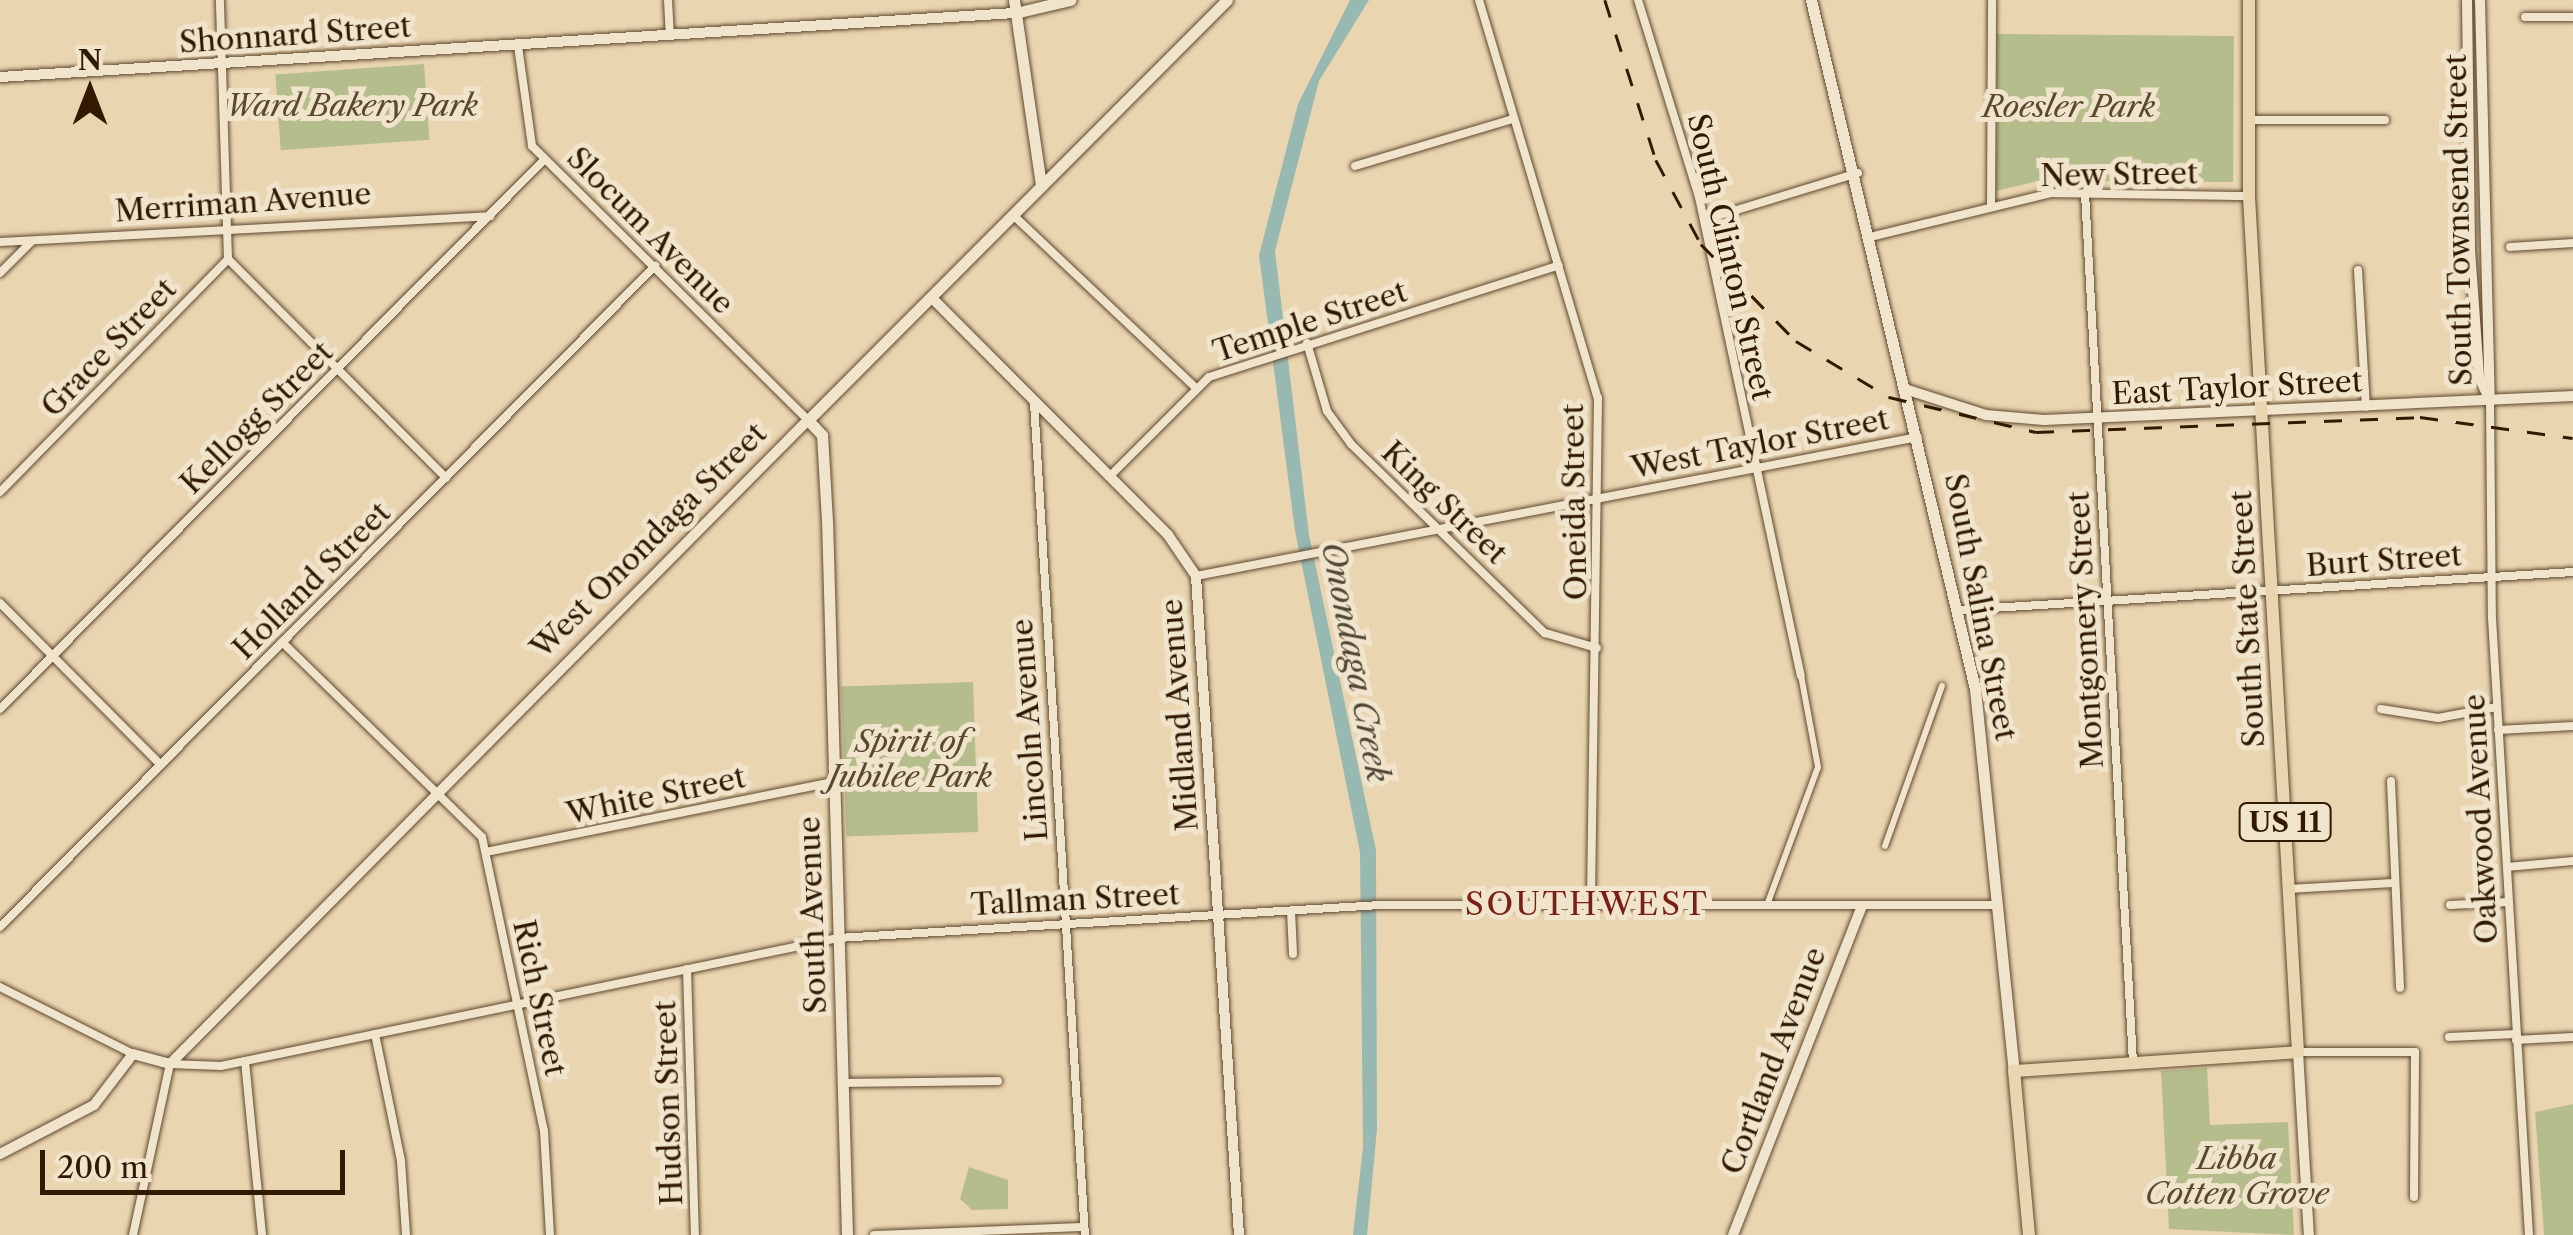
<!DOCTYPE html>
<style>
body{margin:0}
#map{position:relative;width:2573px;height:1235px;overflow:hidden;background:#ead5b1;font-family:"Libre Caslon Text",serif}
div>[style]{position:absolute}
.green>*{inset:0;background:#b6bd8c;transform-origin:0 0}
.water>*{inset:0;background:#98b8b2}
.roads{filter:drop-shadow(0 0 2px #5f482e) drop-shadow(0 0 2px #5f482e)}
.pedestrian>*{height:6px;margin:-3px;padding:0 3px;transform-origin:3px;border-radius:3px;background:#f1e4cc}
.minor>*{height:8px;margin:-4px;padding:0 4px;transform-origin:4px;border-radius:4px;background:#f1e4cc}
.tertiary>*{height:10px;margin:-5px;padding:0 5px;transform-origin:5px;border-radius:5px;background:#f1e4cc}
.secondary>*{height:11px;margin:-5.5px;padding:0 5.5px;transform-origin:5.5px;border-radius:5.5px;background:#f1e4cc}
.primary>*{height:12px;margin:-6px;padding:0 6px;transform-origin:6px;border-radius:6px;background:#ead5b1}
.rail>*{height:2.5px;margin-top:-1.25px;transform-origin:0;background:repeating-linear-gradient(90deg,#311902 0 18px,transparent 0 36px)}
span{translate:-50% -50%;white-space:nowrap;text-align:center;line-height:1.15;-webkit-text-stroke:10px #f1e4cc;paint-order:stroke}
.shield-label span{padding:2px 8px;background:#f1e4cc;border:2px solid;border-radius:8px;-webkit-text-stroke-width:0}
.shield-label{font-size:28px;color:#311902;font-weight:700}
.street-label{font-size:30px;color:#311902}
.park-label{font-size:30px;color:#594a2b;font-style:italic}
.water-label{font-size:32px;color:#504937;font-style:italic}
.neighbourhood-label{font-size:32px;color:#7a1f14;letter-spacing:2.5px}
.north{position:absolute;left:40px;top:40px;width:100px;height:100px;-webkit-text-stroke:8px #f1e4cc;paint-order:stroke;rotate:0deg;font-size:28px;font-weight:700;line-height:40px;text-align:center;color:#311902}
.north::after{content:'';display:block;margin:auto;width:35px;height:45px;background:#311902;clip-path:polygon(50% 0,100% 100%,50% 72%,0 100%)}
.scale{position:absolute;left:40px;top:1150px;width:305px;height:45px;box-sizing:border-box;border:5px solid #311902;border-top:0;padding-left:12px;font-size:30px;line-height:35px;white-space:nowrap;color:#311902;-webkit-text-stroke:8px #f1e4cc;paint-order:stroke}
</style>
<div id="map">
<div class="green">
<i style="clip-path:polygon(1997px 34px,2234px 36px,2233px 182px,2038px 181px,1996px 191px)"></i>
<i style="left:424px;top:64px;width:76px;height:149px;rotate:86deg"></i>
<i style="left:973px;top:682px;width:150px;height:132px;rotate:88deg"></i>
<i style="clip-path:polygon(2207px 1068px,2210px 1125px,2288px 1122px,2294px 1235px,2169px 1229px,2161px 1071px)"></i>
<i style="clip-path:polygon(2573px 1104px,2573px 1235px,2544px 1235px,2535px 1112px)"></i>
<i style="clip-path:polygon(969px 1167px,1008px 1180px,1008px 1209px,972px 1210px,960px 1199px)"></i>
</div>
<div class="water">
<i style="clip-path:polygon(1350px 0,1369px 0,1319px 81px,1275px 251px,1309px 535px,1376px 850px,1377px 1129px,1367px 1235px,1353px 1235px,1363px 1147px,1360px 852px,1295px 531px,1259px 255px,1298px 104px)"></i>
</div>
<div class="roads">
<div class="pedestrian">
<i style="left:1885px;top:846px;width:170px;rotate:-70.4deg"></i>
<i style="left:1767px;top:905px;width:147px;rotate:-69.7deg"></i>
<i style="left:1818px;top:767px;width:94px;rotate:-100.5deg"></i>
</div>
<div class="minor">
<i style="left:668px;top:0;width:35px;rotate:87deg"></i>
<i style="left:1479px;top:0;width:415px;rotate:73.4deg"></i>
<i style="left:1598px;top:398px;width:504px;rotate:90.8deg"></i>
<i style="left:1638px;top:0;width:206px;rotate:72.8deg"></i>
<i style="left:1699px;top:197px;width:489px;rotate:78deg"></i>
<i style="left:2525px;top:17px;width:48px"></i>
<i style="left:518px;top:46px;width:101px;rotate:82deg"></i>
<i style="left:532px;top:146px;width:389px;rotate:44.8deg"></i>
<i style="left:2249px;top:120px;width:136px"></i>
<i style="left:1355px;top:166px;width:165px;rotate:-16.6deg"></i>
<i style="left:2085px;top:193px;width:870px;rotate:86.84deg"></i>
<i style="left:1991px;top:207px;width:207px;rotate:-89.7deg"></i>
<i style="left:1013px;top:215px;width:252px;rotate:43.4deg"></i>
<i style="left:1704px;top:220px;width:161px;rotate:-17deg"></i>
<i style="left:1874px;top:236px;width:183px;rotate:-13.6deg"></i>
<i style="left:2052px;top:193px;width:197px;rotate:0.9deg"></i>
<i style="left:0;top:242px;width:491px;rotate:-3deg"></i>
<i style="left:2510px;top:247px;width:63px;rotate:-3.6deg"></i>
<i style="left:228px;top:259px;width:309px;rotate:45.1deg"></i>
<i style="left:2358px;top:270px;width:137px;rotate:86.7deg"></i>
<i style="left:0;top:273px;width:45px;rotate:-45deg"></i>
<i style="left:1307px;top:343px;width:71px;rotate:73.6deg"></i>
<i style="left:1327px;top:411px;width:41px;rotate:54deg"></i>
<i style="left:1351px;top:444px;width:271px;rotate:44.3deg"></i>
<i style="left:1545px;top:633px;width:54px;rotate:16.1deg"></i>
<i style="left:2490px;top:401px;width:217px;rotate:89.5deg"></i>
<i style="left:2492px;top:618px;width:618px;rotate:86.57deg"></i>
<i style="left:1034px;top:402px;width:835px;rotate:86.5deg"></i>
<i style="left:1109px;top:477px;width:141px;rotate:-45deg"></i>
<i style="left:1209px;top:377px;width:367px;rotate:-17.7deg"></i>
<i style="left:0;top:492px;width:326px;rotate:-45.6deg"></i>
<i style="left:228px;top:259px;width:259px;rotate:-91.8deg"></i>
<i style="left:1196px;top:576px;width:735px;rotate:-10.9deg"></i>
<i style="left:0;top:603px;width:228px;rotate:45.2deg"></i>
<i style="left:1959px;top:610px;width:615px;rotate:-3.54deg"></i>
<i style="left:282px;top:642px;width:279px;rotate:44.3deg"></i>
<i style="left:482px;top:837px;width:300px;rotate:78.1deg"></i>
<i style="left:544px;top:1131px;width:104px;rotate:86.7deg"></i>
<i style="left:0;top:709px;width:774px;rotate:-45.26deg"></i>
<i style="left:2381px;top:709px;width:58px;rotate:9deg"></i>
<i style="left:2438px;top:718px;width:60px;rotate:-10.6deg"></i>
<i style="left:2498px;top:730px;width:75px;rotate:-3.1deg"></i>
<i style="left:2391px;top:781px;width:207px;rotate:87.5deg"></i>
<i style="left:486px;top:852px;width:355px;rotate:-11.4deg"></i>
<i style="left:2507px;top:867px;width:66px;rotate:-5.2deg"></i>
<i style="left:2288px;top:889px;width:105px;rotate:-3.3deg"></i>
<i style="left:2450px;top:905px;width:58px;rotate:-3deg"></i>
<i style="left:1291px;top:911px;width:43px;rotate:87.3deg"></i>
<i style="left:0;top:927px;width:931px;rotate:-45.26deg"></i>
<i style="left:687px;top:969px;width:266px;rotate:88.3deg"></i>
<i style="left:0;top:987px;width:149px;rotate:26.7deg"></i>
<i style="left:375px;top:1034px;width:130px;rotate:78.4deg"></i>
<i style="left:401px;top:1161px;width:74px;rotate:86.1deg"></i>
<i style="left:2449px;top:1037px;width:67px;rotate:-2.6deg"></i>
<i style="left:2516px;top:1040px;width:57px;rotate:-3deg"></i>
<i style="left:2298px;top:1052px;width:117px"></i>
<i style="left:2415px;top:1052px;width:145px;rotate:90.4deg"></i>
<i style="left:245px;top:1061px;width:175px;rotate:84.4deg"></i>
<i style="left:843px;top:1083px;width:155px;rotate:-0.7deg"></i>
<i style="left:133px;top:1235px;width:175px;rotate:-77.8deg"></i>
<i style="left:170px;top:1064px;width:51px;rotate:2.2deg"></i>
<i style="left:221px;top:1066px;width:630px;rotate:-11.72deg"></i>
<i style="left:838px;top:938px;width:544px;rotate:-3.48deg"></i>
<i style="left:1381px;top:905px;width:616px"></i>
<i style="left:874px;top:1235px;width:210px;rotate:-2.2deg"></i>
</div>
<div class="tertiary">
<i style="left:2467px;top:0;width:250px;rotate:89.3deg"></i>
<i style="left:2470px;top:250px;width:127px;rotate:85.9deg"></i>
<i style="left:2479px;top:377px;width:26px;rotate:65deg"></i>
<i style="left:2480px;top:0;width:400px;rotate:88.6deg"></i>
<i style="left:0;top:77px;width:1017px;rotate:-3.61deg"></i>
<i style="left:932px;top:298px;width:334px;rotate:45.1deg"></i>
<i style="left:1168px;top:535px;width:50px;rotate:55.7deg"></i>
<i style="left:1196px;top:576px;width:660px;rotate:86.27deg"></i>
<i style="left:1908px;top:390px;width:82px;rotate:17.8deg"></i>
<i style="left:1986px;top:415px;width:58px;rotate:4.9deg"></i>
<i style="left:2044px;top:420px;width:530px;rotate:-2.6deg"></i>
<i style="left:2298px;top:1052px;width:183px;rotate:86.6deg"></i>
<i style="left:0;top:1154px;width:106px;rotate:-27.5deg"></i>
<i style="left:94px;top:1105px;width:64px;rotate:-52.6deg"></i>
<i style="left:133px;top:1054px;width:38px;rotate:15deg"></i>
<i style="left:170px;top:1064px;width:907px;rotate:-45.27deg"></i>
<i style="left:1733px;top:1235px;width:353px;rotate:-68.6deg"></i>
</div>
<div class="secondary">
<i style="left:1014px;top:0;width:188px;rotate:81.7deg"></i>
<i style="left:1811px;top:0;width:708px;rotate:76.61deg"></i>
<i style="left:1975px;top:689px;width:384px;rotate:84.2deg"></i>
<i style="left:1015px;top:13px;width:57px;rotate:-13.3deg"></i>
<i style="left:847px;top:1235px;width:714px;rotate:-91.6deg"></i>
<i style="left:827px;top:521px;width:86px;rotate:-93.3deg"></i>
<i style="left:822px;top:435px;width:21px;rotate:-133deg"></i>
<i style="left:808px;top:420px;width:593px;rotate:-45.07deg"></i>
</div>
<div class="primary">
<i style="left:2029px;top:1235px;width:165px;rotate:-95.2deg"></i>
<i style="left:2014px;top:1071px;width:285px;rotate:-3.8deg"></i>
<i style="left:2298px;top:1052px;width:857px;rotate:-93.28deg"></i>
<i style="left:2249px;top:196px;width:196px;rotate:-90deg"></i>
</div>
</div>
<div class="rail">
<i style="left:1605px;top:0;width:168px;rotate:72.3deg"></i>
<i style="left:1656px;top:160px;width:95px;rotate:61.8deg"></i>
<i style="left:1701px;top:244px;width:136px;rotate:45.6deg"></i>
<i style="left:1796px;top:341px;width:109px;rotate:31.1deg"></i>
<i style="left:1889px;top:397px;width:151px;rotate:13.4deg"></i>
<i style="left:2036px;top:432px;width:384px;rotate:-2.2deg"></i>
<i style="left:2420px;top:417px;width:154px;rotate:7.8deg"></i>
</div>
<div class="shield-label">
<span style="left:2285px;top:822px">US 11</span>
</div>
<div class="street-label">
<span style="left:295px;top:35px;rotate:-4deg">Shonnard Street</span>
<span style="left:2119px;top:175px;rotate:-1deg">New Street</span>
<span style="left:243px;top:203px;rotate:-4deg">Merriman Avenue</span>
<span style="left:2459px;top:220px;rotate:-91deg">South Townsend Street</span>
<span style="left:650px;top:231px;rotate:45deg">Slocum Avenue</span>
<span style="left:1730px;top:257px;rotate:77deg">South Clinton Street</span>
<span style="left:1310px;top:322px;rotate:-18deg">Temple Street</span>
<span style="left:109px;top:348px;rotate:-46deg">Grace Street</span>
<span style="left:2237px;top:388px;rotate:-3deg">East Taylor Street</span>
<span style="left:257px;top:418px;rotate:-45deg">Kellogg Street</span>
<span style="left:1760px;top:444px;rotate:-11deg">West Taylor Street</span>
<span style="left:1575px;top:502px;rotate:-91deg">Oneida Street</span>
<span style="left:1444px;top:503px;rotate:44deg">King Street</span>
<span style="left:649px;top:541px;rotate:-45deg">West Onondaga Street</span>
<span style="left:2384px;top:561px;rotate:-4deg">Burt Street</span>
<span style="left:312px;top:581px;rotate:-45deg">Holland Street</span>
<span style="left:1980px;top:607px;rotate:79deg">South Salina Street</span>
<span style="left:2248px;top:619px;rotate:-93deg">South State Street</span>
<span style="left:2086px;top:630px;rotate:-93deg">Montgomery Street</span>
<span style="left:1180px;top:715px;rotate:-94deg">Midland Avenue</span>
<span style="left:1030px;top:730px;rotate:-94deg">Lincoln Avenue</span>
<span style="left:656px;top:796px;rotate:-12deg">White Street</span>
<span style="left:2481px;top:819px;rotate:-93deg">Oakwood Avenue</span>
<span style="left:1075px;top:900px;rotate:-3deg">Tallman Street</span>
<span style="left:813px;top:915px;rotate:-92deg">South Avenue</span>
<span style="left:539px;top:998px;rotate:78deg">Rich Street</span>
<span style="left:1774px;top:1061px;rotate:-69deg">Cortland Avenue</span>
<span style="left:669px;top:1103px;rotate:-92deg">Hudson Street</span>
</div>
<div class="park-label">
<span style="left:352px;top:106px">Ward Bakery Park</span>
<span style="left:2069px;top:107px">Roesler Park</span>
<span style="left:910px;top:759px">Spirit of<br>Jubilee Park</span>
<span style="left:2237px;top:1176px">Libba<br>Cotten Grove</span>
</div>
<div class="water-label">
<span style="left:1355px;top:662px;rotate:79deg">Onondaga Creek</span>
</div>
<div class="neighbourhood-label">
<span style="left:1587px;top:904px">SOUTHWEST</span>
</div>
<div class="north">N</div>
<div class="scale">200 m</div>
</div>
